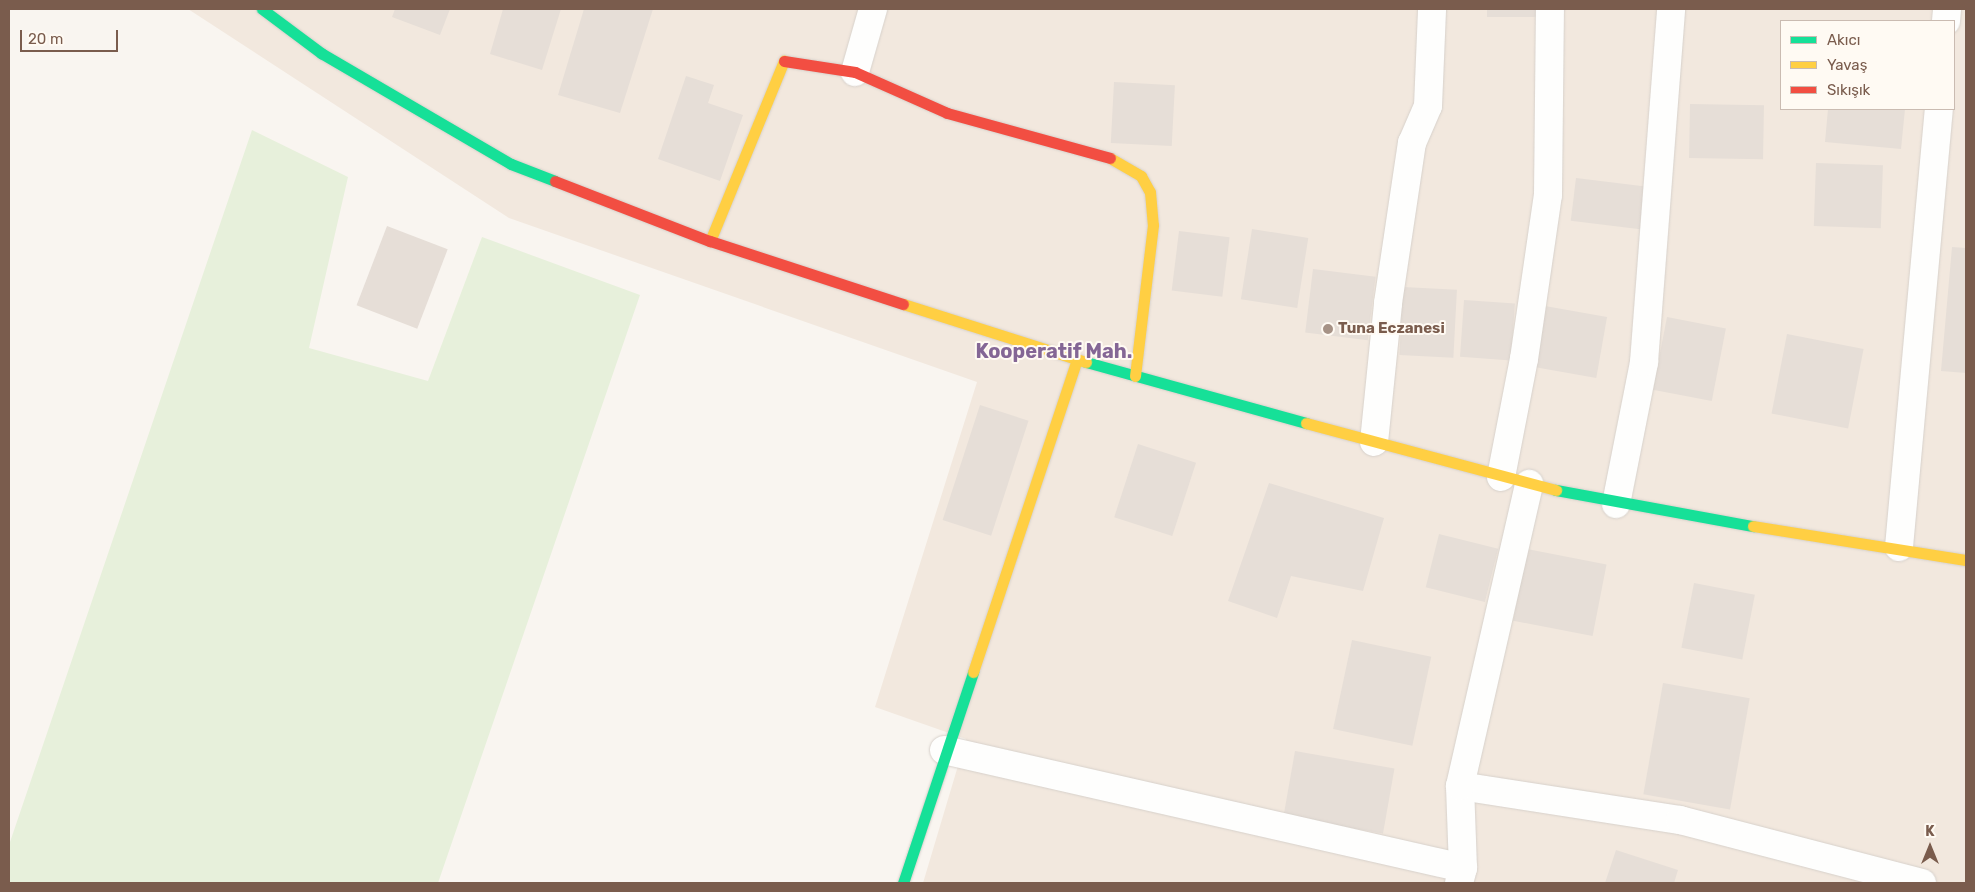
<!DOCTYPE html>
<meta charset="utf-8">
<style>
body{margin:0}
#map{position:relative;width:1975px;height:892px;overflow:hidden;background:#f9f5f0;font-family:Rubik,sans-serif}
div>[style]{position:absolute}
.residential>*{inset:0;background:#f2e8de}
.green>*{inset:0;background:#e7f0db}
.building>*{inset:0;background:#e6ded7;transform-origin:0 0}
.roads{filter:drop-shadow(0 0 1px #d7d1cb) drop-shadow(0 0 1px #d7d1cb)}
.street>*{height:28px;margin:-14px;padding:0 14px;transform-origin:14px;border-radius:14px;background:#fefefd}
.fast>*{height:11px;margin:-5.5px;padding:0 5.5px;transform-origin:5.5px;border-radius:5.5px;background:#16e098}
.slow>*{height:11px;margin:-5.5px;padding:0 5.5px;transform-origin:5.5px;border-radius:5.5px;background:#ffcf43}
.jam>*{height:11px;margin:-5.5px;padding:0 5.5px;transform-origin:5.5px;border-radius:5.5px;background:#f24e42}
.dots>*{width:14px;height:14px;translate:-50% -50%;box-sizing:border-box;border:2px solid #fffaf3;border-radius:50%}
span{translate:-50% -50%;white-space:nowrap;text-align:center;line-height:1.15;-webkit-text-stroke:4px #fffaf3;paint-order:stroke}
.poi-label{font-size:15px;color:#7a5c4d;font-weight:700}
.left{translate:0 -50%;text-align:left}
.district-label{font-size:20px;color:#846695;font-weight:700}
.frame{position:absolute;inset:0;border:10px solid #7a5c4d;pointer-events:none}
.legend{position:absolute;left:1780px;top:20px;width:175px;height:90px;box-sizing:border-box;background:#fffaf3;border:1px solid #cabbb1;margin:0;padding:6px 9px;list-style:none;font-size:15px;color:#7a5c4d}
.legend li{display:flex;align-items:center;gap:10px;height:25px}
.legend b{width:25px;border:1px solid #cabbb1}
.north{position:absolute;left:1905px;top:822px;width:50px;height:50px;-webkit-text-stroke:4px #fffaf3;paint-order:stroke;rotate:0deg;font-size:14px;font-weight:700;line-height:20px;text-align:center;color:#7a5c4d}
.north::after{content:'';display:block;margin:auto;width:18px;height:22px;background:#7a5c4d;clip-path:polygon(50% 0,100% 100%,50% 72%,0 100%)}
.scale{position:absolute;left:20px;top:30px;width:98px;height:22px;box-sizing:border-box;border:2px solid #7a5c4d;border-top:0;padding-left:6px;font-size:15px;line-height:18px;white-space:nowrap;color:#7a5c4d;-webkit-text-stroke:4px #fffaf3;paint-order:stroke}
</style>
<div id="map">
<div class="residential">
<i style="clip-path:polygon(evenodd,188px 9px,1966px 9px,1966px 883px,923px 883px,966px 739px,875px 707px,977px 382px,509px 218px,188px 9px,1781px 21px,1954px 21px,1954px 109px,1781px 109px,1781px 21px)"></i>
</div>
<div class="green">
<i style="clip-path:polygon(252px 130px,348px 177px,309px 348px,428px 381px,482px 237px,640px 295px,438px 883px,9px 883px,9px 845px)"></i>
</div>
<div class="building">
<i style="clip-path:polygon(395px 9px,450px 9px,440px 35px,392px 17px)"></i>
<i style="clip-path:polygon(503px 9px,561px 9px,542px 70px,490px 54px)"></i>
<i style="clip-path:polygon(584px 9px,653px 9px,620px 113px,558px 95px)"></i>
<i style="left:1487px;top:9px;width:50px;height:8px"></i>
<i style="clip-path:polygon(686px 76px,714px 85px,708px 103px,743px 115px,720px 181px,658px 159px)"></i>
<i style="left:1114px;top:82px;width:61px;height:61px;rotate:3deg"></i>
<i style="left:1690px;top:104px;width:74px;height:54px;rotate:1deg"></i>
<i style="clip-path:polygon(1828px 109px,1905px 109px,1901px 149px,1825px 142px)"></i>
<i style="left:1816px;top:163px;width:67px;height:63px;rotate:2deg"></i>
<i style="left:1576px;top:178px;width:70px;height:43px;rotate:7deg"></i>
<i style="left:387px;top:226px;width:65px;height:85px;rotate:21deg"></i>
<i style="left:1252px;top:229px;width:57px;height:71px;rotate:9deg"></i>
<i style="left:1179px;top:231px;width:51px;height:60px;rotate:7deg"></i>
<i style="clip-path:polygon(1952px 247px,1966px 248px,1966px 373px,1941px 371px)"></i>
<i style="left:1313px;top:269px;width:63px;height:64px;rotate:7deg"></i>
<i style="left:1403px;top:287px;width:54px;height:68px;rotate:3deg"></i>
<i style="left:1464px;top:300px;width:51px;height:57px;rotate:4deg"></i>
<i style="left:1545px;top:306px;width:63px;height:62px;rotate:10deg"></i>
<i style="left:1667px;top:317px;width:60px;height:74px;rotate:11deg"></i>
<i style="left:1787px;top:334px;width:78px;height:81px;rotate:11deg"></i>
<i style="left:980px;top:405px;width:51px;height:121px;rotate:18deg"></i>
<i style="left:1138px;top:444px;width:61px;height:77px;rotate:18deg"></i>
<i style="clip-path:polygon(1269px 483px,1384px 518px,1363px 591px,1291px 576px,1277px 618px,1228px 601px)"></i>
<i style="left:1439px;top:534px;width:61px;height:55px;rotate:14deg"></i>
<i style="left:1527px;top:549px;width:81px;height:73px;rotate:11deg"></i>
<i style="left:1694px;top:583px;width:62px;height:66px;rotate:11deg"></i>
<i style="left:1352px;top:640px;width:81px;height:91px;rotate:12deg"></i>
<i style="left:1663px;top:683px;width:88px;height:113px;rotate:10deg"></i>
<i style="left:1295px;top:751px;width:101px;height:66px;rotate:10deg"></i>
<i style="clip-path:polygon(1616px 850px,1678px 870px,1674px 883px,1605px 883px)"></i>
</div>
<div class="roads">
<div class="street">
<i style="left:1946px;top:21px;width:12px;rotate:-85deg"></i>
<i style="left:855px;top:72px;width:66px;rotate:-74.1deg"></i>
<i style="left:1374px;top:442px;width:140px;rotate:-84.2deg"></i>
<i style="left:1388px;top:303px;width:162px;rotate:-81.5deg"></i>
<i style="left:1412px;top:143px;width:40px;rotate:-66.6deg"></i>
<i style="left:1428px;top:106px;width:97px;rotate:-87.6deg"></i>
<i style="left:1501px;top:477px;width:120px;rotate:-79deg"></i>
<i style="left:1524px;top:359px;width:166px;rotate:-81.7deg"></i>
<i style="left:1548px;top:195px;width:186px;rotate:-89.4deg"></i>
<i style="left:1616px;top:504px;width:145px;rotate:-78.8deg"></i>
<i style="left:1644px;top:362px;width:354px;rotate:-85.6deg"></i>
<i style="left:1899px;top:547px;width:440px;rotate:-84.8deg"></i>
<i style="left:944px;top:750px;width:532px;rotate:12.81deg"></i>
<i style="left:1460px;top:786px;width:223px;rotate:8.8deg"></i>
<i style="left:1680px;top:820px;width:250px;rotate:14.6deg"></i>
<i style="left:1459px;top:883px;width:16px;rotate:-75deg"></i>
<i style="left:1463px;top:868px;width:82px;rotate:-92.1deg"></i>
<i style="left:1460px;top:786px;width:310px;rotate:-77.1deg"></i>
</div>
<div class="fast">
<i style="left:262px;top:9px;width:74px;rotate:36.7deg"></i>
<i style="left:321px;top:53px;width:220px;rotate:30.3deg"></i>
<i style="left:511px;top:164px;width:47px;rotate:21.1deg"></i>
<i style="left:1086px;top:362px;width:228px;rotate:15.5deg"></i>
<i style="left:1556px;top:490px;width:200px;rotate:10.4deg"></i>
<i style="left:903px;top:883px;width:222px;rotate:-71.6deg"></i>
</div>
<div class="slow">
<i style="left:1110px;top:158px;width:36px;rotate:30deg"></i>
<i style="left:1141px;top:176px;width:18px;rotate:61deg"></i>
<i style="left:1150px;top:192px;width:33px;rotate:85deg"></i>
<i style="left:1153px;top:225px;width:152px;rotate:96.8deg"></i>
<i style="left:710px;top:241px;width:195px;rotate:-67.7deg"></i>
<i style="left:903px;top:304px;width:192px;rotate:17.6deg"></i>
<i style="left:1306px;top:423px;width:259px;rotate:15deg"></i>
<i style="left:1753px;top:526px;width:216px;rotate:9.1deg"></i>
<i style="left:973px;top:672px;width:329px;rotate:-71.6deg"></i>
</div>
<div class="jam">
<i style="left:784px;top:61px;width:72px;rotate:8.8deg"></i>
<i style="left:855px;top:72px;width:101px;rotate:24deg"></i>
<i style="left:947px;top:113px;width:169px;rotate:15.4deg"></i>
<i style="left:555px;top:181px;width:166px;rotate:21.2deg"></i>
<i style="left:710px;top:241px;width:203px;rotate:18.1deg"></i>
</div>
</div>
<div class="dots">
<i style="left:1328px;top:329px;background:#a69286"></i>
</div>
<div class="poi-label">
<span class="left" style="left:1338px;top:329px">Tuna Eczanesi</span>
</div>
<div class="district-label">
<span style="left:1054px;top:351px">Kooperatif Mah.</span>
</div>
<div class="frame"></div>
<ul class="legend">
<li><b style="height:6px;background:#16e098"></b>Akıcı</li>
<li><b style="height:6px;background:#ffcf43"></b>Yavaş</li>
<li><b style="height:6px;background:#f24e42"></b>Sıkışık</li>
</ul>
<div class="north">K</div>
<div class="scale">20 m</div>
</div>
